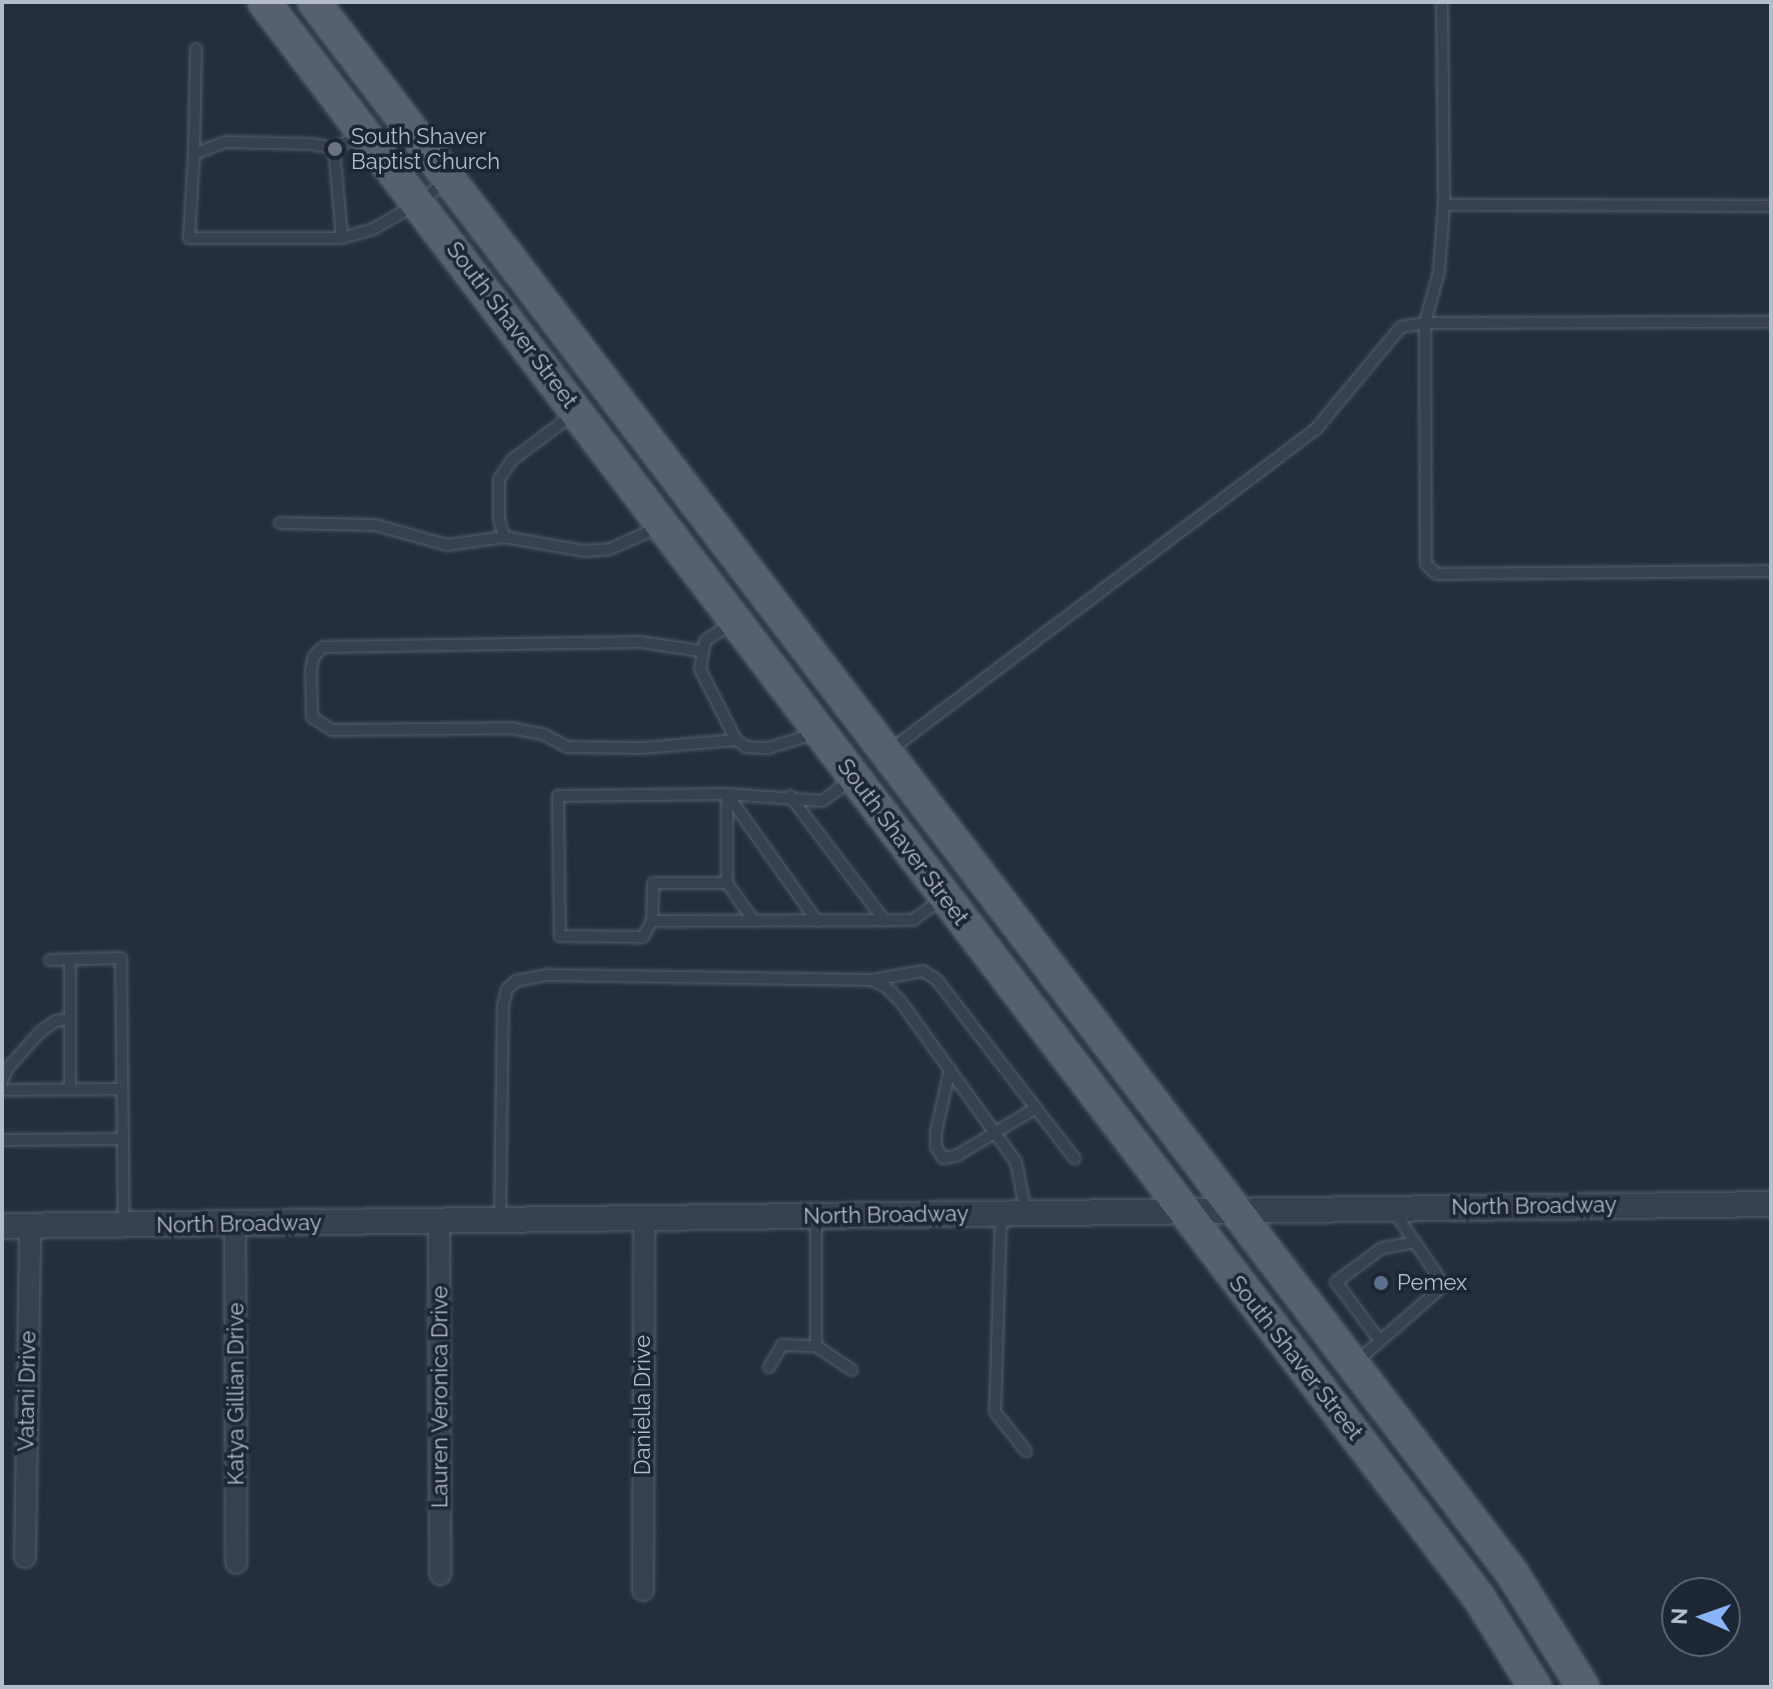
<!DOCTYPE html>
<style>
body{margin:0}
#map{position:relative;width:1773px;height:1689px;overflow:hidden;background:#242f3e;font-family:Raleway,sans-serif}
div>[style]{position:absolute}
.roads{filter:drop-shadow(0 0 2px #565f6c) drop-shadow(0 0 2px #565f6c)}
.service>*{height:10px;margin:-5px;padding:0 5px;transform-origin:5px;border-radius:5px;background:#38414e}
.minor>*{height:20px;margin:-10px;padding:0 10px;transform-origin:10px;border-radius:10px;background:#38414e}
.tertiary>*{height:24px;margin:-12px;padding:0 12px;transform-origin:12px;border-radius:12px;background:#38414e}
.primary>*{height:32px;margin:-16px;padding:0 16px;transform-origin:16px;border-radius:16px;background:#56606e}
.dots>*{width:22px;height:22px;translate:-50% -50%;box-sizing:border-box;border:4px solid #1d2633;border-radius:50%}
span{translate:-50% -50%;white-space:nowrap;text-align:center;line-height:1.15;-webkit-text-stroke:7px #1d2633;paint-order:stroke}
.poi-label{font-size:22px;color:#b4bcc9}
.left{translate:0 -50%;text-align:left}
.street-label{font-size:22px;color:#b4bcc9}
.frame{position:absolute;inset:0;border:4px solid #b4bcc9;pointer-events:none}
.north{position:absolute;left:1661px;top:1577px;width:80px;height:80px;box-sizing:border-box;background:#1d2633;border:2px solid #59626f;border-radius:50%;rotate:272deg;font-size:22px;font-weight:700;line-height:32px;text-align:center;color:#b4bcc9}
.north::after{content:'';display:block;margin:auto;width:28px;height:36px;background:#8ab4f8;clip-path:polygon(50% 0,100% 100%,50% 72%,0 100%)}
</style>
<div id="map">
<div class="roads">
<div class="service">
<i style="left:1442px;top:2px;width:203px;rotate:89.4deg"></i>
<i style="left:334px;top:148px;width:90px;rotate:84.9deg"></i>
<i style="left:342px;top:238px;width:153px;rotate:180deg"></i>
<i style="left:189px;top:238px;width:84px;rotate:-86.6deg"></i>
<i style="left:194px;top:154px;width:33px;rotate:-21deg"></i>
<i style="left:225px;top:142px;width:86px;rotate:1.3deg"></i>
<i style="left:311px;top:144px;width:23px;rotate:10deg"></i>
<i style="left:334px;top:148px;width:29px;rotate:-25deg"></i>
<i style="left:194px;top:154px;width:105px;rotate:-88.9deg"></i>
<i style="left:1771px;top:206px;width:327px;rotate:-179.8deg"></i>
<i style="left:1444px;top:205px;width:67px;rotate:94.3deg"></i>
<i style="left:1439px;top:272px;width:53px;rotate:105.4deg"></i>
<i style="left:1425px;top:323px;width:241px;rotate:89.8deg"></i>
<i style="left:1426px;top:564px;width:14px;rotate:45deg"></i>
<i style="left:1436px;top:574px;width:335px;rotate:-0.5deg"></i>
<i style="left:342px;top:238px;width:32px;rotate:-16deg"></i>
<i style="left:373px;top:229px;width:53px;rotate:-29.5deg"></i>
<i style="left:419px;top:203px;width:33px;rotate:-39deg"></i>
<i style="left:572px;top:415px;width:75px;rotate:143.1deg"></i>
<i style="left:512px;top:460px;width:23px;rotate:124deg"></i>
<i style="left:499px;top:479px;width:40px;rotate:90deg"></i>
<i style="left:499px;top:519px;width:19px;rotate:74deg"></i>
<i style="left:504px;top:537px;width:81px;rotate:9.9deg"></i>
<i style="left:584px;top:551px;width:26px;rotate:-4deg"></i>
<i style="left:610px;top:549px;width:51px;rotate:-24.1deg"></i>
<i style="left:280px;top:523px;width:95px;rotate:1.2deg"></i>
<i style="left:375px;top:525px;width:75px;rotate:15.5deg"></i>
<i style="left:447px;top:545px;width:58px;rotate:-8deg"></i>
<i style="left:733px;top:622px;width:34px;rotate:146deg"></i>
<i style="left:705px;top:641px;width:28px;rotate:100deg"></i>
<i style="left:700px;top:669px;width:80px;rotate:63.1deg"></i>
<i style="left:736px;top:740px;width:12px;rotate:35deg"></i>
<i style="left:746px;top:747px;width:22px;rotate:3deg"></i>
<i style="left:768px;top:748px;width:48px;rotate:-16.9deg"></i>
<i style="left:701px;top:651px;width:61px;rotate:-171.5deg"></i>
<i style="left:641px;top:642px;width:318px;rotate:179.1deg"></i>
<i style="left:323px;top:647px;width:13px;rotate:135deg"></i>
<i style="left:314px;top:656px;width:13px;rotate:103deg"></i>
<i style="left:311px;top:669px;width:48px;rotate:88.8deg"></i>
<i style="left:312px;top:717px;width:24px;rotate:33deg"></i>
<i style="left:332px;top:730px;width:179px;rotate:-0.6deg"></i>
<i style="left:511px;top:728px;width:33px;rotate:11deg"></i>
<i style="left:543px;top:734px;width:27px;rotate:28deg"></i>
<i style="left:567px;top:747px;width:76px;rotate:0.8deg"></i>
<i style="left:643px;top:748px;width:93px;rotate:-4.9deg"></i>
<i style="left:889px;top:751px;width:535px;rotate:-37.02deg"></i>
<i style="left:1316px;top:429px;width:133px;rotate:-50.2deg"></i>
<i style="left:1401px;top:327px;width:24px;rotate:-9deg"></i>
<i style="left:1425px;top:323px;width:346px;rotate:-0.2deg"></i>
<i style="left:851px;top:780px;width:36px;rotate:144deg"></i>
<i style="left:822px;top:801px;width:95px;rotate:-175.8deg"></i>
<i style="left:727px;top:794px;width:169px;rotate:179.3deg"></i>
<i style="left:558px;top:796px;width:140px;rotate:89.2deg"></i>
<i style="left:560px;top:936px;width:83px;rotate:0.7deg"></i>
<i style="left:643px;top:937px;width:18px;rotate:-61deg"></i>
<i style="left:652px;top:921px;width:261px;rotate:-0.2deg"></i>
<i style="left:913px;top:920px;width:37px;rotate:-36deg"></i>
<i style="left:727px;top:794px;width:156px;rotate:54.7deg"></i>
<i style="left:727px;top:796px;width:87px;rotate:90deg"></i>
<i style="left:790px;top:796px;width:157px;rotate:52.8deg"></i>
<i style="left:652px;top:921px;width:38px;rotate:-88deg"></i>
<i style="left:653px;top:883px;width:74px"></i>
<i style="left:727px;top:883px;width:47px;rotate:54.6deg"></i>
<i style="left:50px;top:960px;width:71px;rotate:-1.6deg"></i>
<i style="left:121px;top:958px;width:265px;rotate:89.4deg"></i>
<i style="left:70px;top:960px;width:129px;rotate:90deg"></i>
<i style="left:872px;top:980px;width:52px;rotate:-10deg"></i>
<i style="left:923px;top:971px;width:15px;rotate:32deg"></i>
<i style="left:936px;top:979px;width:227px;rotate:52.3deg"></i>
<i style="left:950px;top:1069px;width:65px;rotate:102.5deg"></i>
<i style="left:936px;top:1132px;width:15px;rotate:90deg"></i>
<i style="left:936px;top:1147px;width:13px;rotate:58deg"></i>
<i style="left:943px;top:1158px;width:13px;rotate:-9deg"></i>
<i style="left:956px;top:1156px;width:93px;rotate:-31deg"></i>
<i style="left:2px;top:1081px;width:13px;rotate:-67deg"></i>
<i style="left:7px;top:1069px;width:51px;rotate:-48.2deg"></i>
<i style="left:41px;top:1031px;width:18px;rotate:-34deg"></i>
<i style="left:56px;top:1021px;width:14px;rotate:-12deg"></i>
<i style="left:2px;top:1090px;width:120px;rotate:-0.5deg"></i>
<i style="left:2px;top:1140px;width:121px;rotate:-0.5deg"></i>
<i style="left:1001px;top:1214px;width:198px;rotate:91.7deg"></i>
<i style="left:995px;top:1412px;width:50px;rotate:51.5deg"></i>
<i style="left:816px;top:1218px;width:128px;rotate:90deg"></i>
<i style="left:500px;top:1219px;width:213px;rotate:-89.2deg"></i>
<i style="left:503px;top:1006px;width:17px;rotate:-77deg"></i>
<i style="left:507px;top:989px;width:12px;rotate:-42deg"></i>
<i style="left:516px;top:981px;width:33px;rotate:-11deg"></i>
<i style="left:548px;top:975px;width:324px;rotate:0.9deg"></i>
<i style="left:872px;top:980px;width:16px;rotate:27deg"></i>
<i style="left:886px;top:987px;width:21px;rotate:45deg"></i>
<i style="left:901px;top:1002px;width:197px;rotate:54.3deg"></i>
<i style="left:1016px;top:1162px;width:51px;rotate:78.7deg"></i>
<i style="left:1380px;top:1341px;width:74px;rotate:-126.7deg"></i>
<i style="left:1336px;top:1282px;width:57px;rotate:-36.5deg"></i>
<i style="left:1382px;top:1248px;width:34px;rotate:-10deg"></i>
<i style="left:1355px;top:1363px;width:118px;rotate:-41.2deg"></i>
<i style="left:1444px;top:1285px;width:91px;rotate:-124.2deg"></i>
<i style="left:769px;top:1367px;width:26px;rotate:-59deg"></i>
<i style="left:782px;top:1345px;width:34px;rotate:2deg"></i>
<i style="left:816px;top:1346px;width:43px;rotate:33.7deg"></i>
</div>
<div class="minor">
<i style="left:439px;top:1221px;width:353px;rotate:89.8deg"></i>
<i style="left:235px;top:1225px;width:338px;rotate:89.8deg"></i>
<i style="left:25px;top:1557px;width:331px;rotate:-89.1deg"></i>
<i style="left:643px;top:1590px;width:371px;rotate:-89.8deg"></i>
</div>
<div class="tertiary">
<i style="left:2px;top:1226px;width:1769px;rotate:-0.71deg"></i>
</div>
<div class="primary">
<i style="left:264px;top:2px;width:2004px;rotate:52.71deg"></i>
<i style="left:1478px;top:1596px;width:107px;rotate:57.9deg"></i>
<i style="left:314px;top:2px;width:1976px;rotate:52.67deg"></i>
<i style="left:1512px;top:1573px;width:134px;rotate:58.1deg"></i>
</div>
</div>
<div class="dots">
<i style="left:335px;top:149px;background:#6b7280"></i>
<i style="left:1381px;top:1283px;background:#5c6f8a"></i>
</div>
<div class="poi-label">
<span class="left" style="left:351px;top:149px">South Shaver<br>Baptist Church</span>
<span class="left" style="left:1397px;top:1283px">Pemex</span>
</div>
<div class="street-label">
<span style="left:512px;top:325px;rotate:53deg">South Shaver Street</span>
<span style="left:903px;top:842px;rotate:53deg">South Shaver Street</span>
<span style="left:1534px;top:1206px;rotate:-1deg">North Broadway</span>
<span style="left:886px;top:1215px;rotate:-1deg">North Broadway</span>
<span style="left:239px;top:1224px;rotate:-1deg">North Broadway</span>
<span style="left:1296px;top:1358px;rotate:52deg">South Shaver Street</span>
<span style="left:27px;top:1391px;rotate:-89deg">Vatani Drive</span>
<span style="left:236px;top:1394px;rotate:-90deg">Katya Gillian Drive</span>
<span style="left:440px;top:1397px;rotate:-90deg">Lauren Veronica Drive</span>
<span style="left:643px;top:1405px;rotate:-90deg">Daniella Drive</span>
</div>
<div class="frame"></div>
<div class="north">N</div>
</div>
